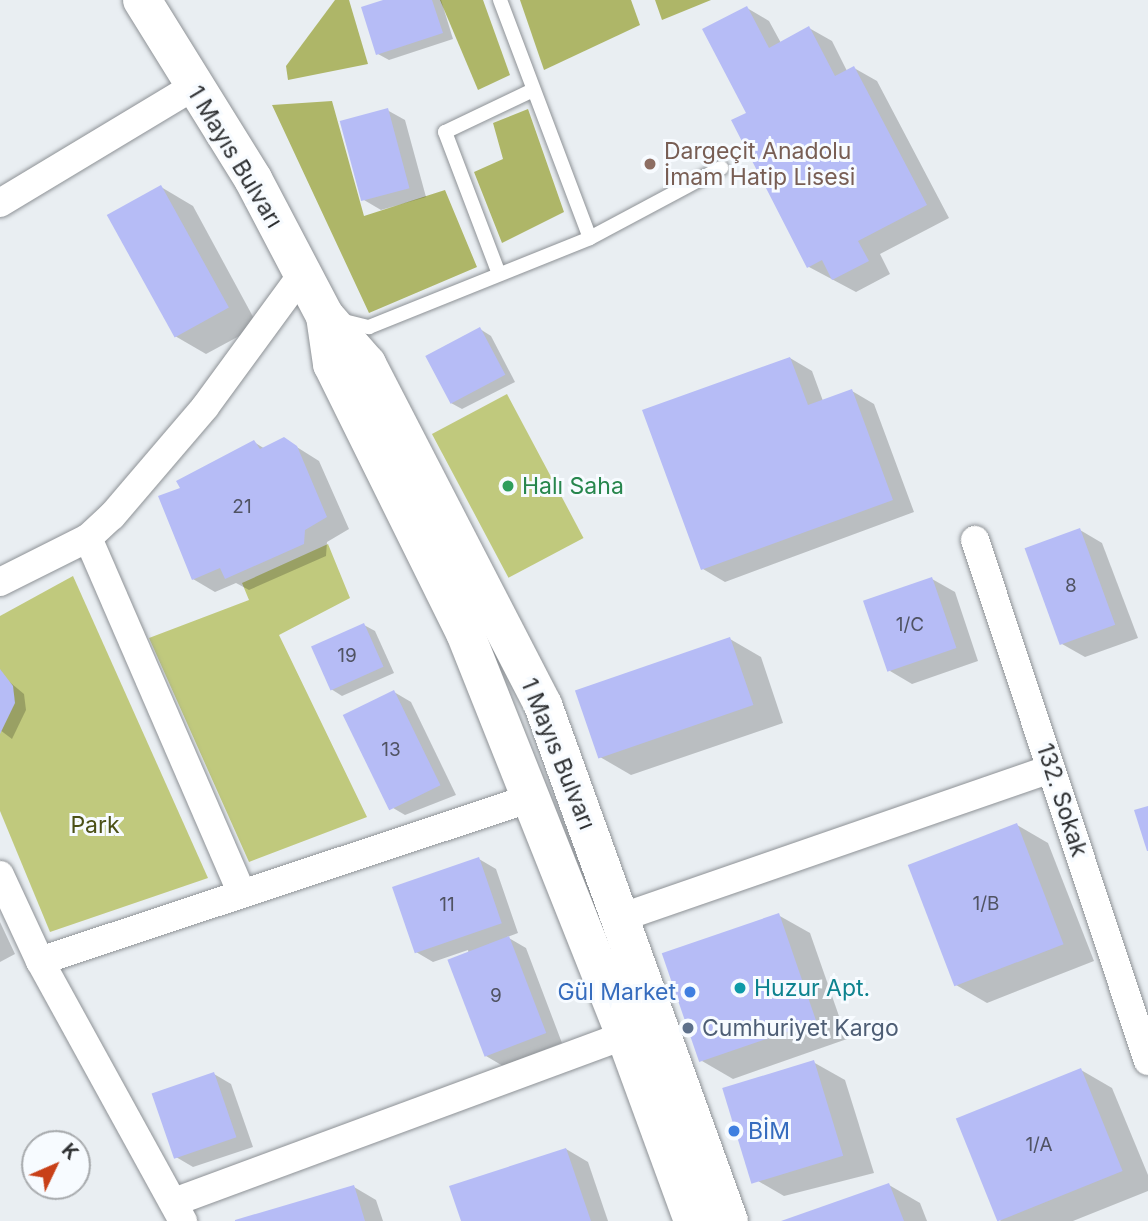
<!DOCTYPE html>
<meta charset="utf-8">
<style>
body{margin:0}
#map{position:relative;width:1148px;height:1221px;overflow:hidden;background:#e9eef2;font-family:Inter,sans-serif}
div>[style]{position:absolute}
.green>*{inset:0;background:#c0c97d;transform-origin:0 0}
.forest>*{inset:0;background:#aeb668}
.shadow>*{inset:0;background:#0003}
.building>*{inset:0;background:#b6bcf6;transform-origin:0 0}
.roads{filter:drop-shadow(0 0 2px #8e9296) drop-shadow(0 0 2px #8e9296)}
.service>*{height:14px;margin:-7px;padding:0 7px;transform-origin:7px;border-radius:7px;background:#fff}
.minor>*{height:28px;margin:-14px;padding:0 14px;transform-origin:14px;border-radius:14px;background:#fff}
.secondary>*{height:38px;margin:-19px;padding:0 19px;transform-origin:19px;border-radius:19px;background:#fff}
.dots>*{width:19px;height:19px;translate:-50% -50%;box-sizing:border-box;border:4px solid #f7fbff;border-radius:50%}
span{translate:-50% -50%;white-space:nowrap;text-align:center;line-height:1.15;-webkit-text-stroke:6px #f7fbff;paint-order:stroke}
.number-label{font-size:19px;color:#505363}
.number-label span{-webkit-text-stroke-width:0}
.education-label{font-size:23px;color:#785e54}
.left{translate:0 -50%;text-align:left}
.street-label{font-size:23px;color:#2e3032}
.leisure-label{font-size:23px;color:#27864d}
.park-label{font-size:23px;color:#4b5016}
.culture-label{font-size:23px;color:#0d838f}
.shop-label{font-size:23px;color:#366cbe}
.right{translate:-100% -50%;text-align:right}
.service-label{font-size:23px;color:#4e5e75}
.north{position:absolute;left:21px;top:1130px;width:70px;height:70px;box-sizing:border-box;background:#f7fbff;border:2px solid #a7aaad;border-radius:50%;rotate:46deg;font-size:19px;font-weight:700;line-height:28px;text-align:center;color:#2e3032}
.north::after{content:'';display:block;margin:auto;width:24px;height:32px;background:#c84018;clip-path:polygon(50% 0,100% 100%,50% 72%,0 100%)}
</style>
<div id="map">
<div class="green">
<i style="left:507px;top:394px;width:163px;height:85px;rotate:62deg"></i>
<i style="clip-path:polygon(328px 544px,350px 598px,279px 635px,367px 817px,249px 862px,149px 638px,249px 600px,242px 583px)"></i>
<i style="clip-path:polygon(73px 576px,208px 878px,50px 932px,0 811px,0 616px)"></i>
</div>
<div class="forest">
<i style="clip-path:polygon(335px 0,349px 0,368px 64px,288px 80px,286px 66px)"></i>
<i style="clip-path:polygon(440px 0,483px 0,510px 75px,478px 90px)"></i>
<i style="clip-path:polygon(520px 0,631px 0,640px 25px,544px 70px)"></i>
<i style="clip-path:polygon(655px 0,711px 0,662px 20px)"></i>
<i style="clip-path:polygon(332px 101px,364px 216px,445px 190px,477px 267px,369px 313px,272px 105px)"></i>
<i style="clip-path:polygon(528px 109px,564px 212px,502px 243px,474px 172px,503px 159px,493px 123px)"></i>
</div>
<div class="shadow">
<i style="clip-path:polygon(389px 0,441px 0,453px 39px,389px 60px,378px 54px)"></i>
<i style="clip-path:polygon(747px 8px,769px 21px,781px 43px,809px 28px,832px 41px,847px 71px,854px 68px,877px 81px,949px 218px,880px 254px,890px 274px,856px 292px,809px 267px,748px 113px)"></i>
<i style="clip-path:polygon(387px 110px,405px 120px,426px 197px,381px 210px,364px 200px)"></i>
<i style="clip-path:polygon(161px 187px,193px 206px,258px 326px,206px 354px,175px 336px)"></i>
<i style="clip-path:polygon(480px 329px,491px 336px,515px 382px,462px 409px,451px 403px)"></i>
<i style="clip-path:polygon(790px 358px,812px 371px,823px 401px,852px 391px,874px 404px,914px 512px,725px 582px,703px 569px)"></i>
<i style="clip-path:polygon(284px 439px,319px 461px,349px 529px,327px 542px,326px 556px,249px 590px,236px 583px,215px 592px,193px 579px,183px 489px,254px 442px,265px 449px)"></i>
<i style="clip-path:polygon(1080px 530px,1102px 543px,1138px 638px,1085px 657px,1062px 644px)"></i>
<i style="clip-path:polygon(932px 579px,955px 592px,978px 661px,912px 684px,890px 671px)"></i>
<i style="clip-path:polygon(364px 625px,375px 631px,394px 673px,342px 696px,331px 689px)"></i>
<i style="clip-path:polygon(730px 639px,761px 657px,783px 723px,631px 775px,600px 757px)"></i>
<i style="clip-path:polygon(0 674px,24px 694px,26px 710px,12px 739px,0 730px)"></i>
<i style="clip-path:polygon(394px 692px,411px 702px,456px 795px,405px 815px,388px 805px)"></i>
<i style="clip-path:polygon(1017px 825px,1048px 843px,1094px 961px,987px 1003px,956px 985px)"></i>
<i style="clip-path:polygon(479px 859px,496px 869px,518px 933px,507px 937px,526px 948px,562px 1043px,503px 1066px,486px 1056px,468px 950px,433px 962px,416px 952px)"></i>
<i style="clip-path:polygon(778px 915px,810px 933px,847px 1039px,733px 1079px,702px 1061px)"></i>
<i style="clip-path:polygon(0 922px,15px 954px,0 962px)"></i>
<i style="clip-path:polygon(813px 1062px,845px 1080px,874px 1173px,784px 1196px,753px 1178px)"></i>
<i style="clip-path:polygon(1081px 1070px,1112px 1088px,1148px 1175px,1148px 1191px,1073px 1221px,1000px 1221px)"></i>
<i style="clip-path:polygon(214px 1074px,231px 1084px,253px 1147px,193px 1167px,176px 1157px)"></i>
<i style="clip-path:polygon(566px 1149px,588px 1162px,608px 1221px,463px 1221px)"></i>
<i style="clip-path:polygon(889px 1185px,920px 1203px,927px 1221px,785px 1221px)"></i>
<i style="clip-path:polygon(354px 1187px,376px 1200px,383px 1221px,239px 1221px)"></i>
</div>
<div class="building">
<i style="clip-path:polygon(383px 0,432px 0,443px 33px,376px 55px,361px 7px)"></i>
<i style="clip-path:polygon(747px 6px,769px 48px,809px 26px,835px 76px,854px 66px,927px 205px,858px 241px,869px 261px,832px 280px,822px 260px,807px 268px,731px 120px,746px 113px,702px 29px)"></i>
<i style="left:388px;top:108px;width:83px;height:50px;rotate:75deg"></i>
<i style="left:161px;top:185px;width:140px;height:62px;rotate:61deg"></i>
<i style="left:480px;top:327px;width:54px;height:62px;rotate:62deg"></i>
<i style="clip-path:polygon(790px 357px,808px 405px,852px 389px,893px 500px,701px 570px,642px 410px)"></i>
<i style="clip-path:polygon(284px 437px,297px 446px,327px 517px,305px 530px,304px 544px,225px 579px,220px 568px,192px 580px,158px 496px,180px 488px,176px 481px,254px 440px,260px 449px)"></i>
<i style="left:1080px;top:528px;width:103px;height:59px;rotate:70deg"></i>
<i style="left:932px;top:577px;width:75px;height:73px;rotate:71deg"></i>
<i style="left:364px;top:623px;width:48px;height:58px;rotate:66deg"></i>
<i style="left:730px;top:637px;width:72px;height:164px;rotate:71deg"></i>
<i style="clip-path:polygon(0 669px,13px 686px,15px 703px,0 734px)"></i>
<i style="left:394px;top:690px;width:106px;height:57px;rotate:64deg"></i>
<i style="clip-path:polygon(1148px 806px,1148px 851px,1147px 851px,1134px 810px)"></i>
<i style="left:1017px;top:823px;width:130px;height:117px;rotate:69deg"></i>
<i style="left:479px;top:857px;width:70px;height:92px;rotate:71deg"></i>
<i style="left:779px;top:913px;width:115px;height:124px;rotate:71deg"></i>
<i style="left:509px;top:936px;width:104px;height:66px;rotate:69deg"></i>
<i style="left:814px;top:1060px;width:100px;height:96px;rotate:73deg"></i>
<i style="left:1081px;top:1068px;width:111px;height:135px;rotate:68deg"></i>
<i style="left:214px;top:1072px;width:69px;height:66px;rotate:71deg"></i>
<i style="clip-path:polygon(566px 1148px,591px 1221px,461px 1221px,449px 1186px)"></i>
<i style="clip-path:polygon(889px 1183px,904px 1221px,781px 1221px)"></i>
<i style="clip-path:polygon(354px 1185px,365px 1221px,235px 1221px,235px 1220px)"></i>
</div>
<div class="roads">
<div class="service">
<i style="left:500px;top:0;width:254px;rotate:69.3deg"></i>
<i style="left:499px;top:274px;width:152px;rotate:-110.8deg"></i>
<i style="left:445px;top:132px;width:95px;rotate:-25.5deg"></i>
<i style="left:340px;top:320px;width:30px;rotate:14deg"></i>
<i style="left:369px;top:327px;width:238px;rotate:-21.9deg"></i>
<i style="left:590px;top:238px;width:149px;rotate:-28.1deg"></i>
</div>
<div class="minor">
<i style="left:0;top:203px;width:225px;rotate:-31deg"></i>
<i style="left:88px;top:538px;width:385px;rotate:66.6deg"></i>
<i style="left:975px;top:540px;width:549px;rotate:71.63deg"></i>
<i style="left:0;top:582px;width:98px;rotate:-26.6deg"></i>
<i style="left:88px;top:538px;width:33px;rotate:-43deg"></i>
<i style="left:112px;top:516px;width:143px;rotate:-49.5deg"></i>
<i style="left:205px;top:407px;width:162px;rotate:-53.8deg"></i>
<i style="left:0;top:875px;width:95px;rotate:65.1deg"></i>
<i style="left:40px;top:961px;width:297px;rotate:61.2deg"></i>
<i style="left:620px;top:918px;width:456px;rotate:-19.1deg"></i>
<i style="left:40px;top:961px;width:517px;rotate:-18.36deg"></i>
<i style="left:174px;top:1202px;width:481px;rotate:-20.3deg"></i>
</div>
<div class="secondary">
<i style="left:142px;top:0;width:211px;rotate:58.2deg"></i>
<i style="left:253px;top:179px;width:155px;rotate:62.3deg"></i>
<i style="left:325px;top:316px;width:64px;rotate:48.8deg"></i>
<i style="left:367px;top:364px;width:384px;rotate:62.7deg"></i>
<i style="left:543px;top:705px;width:548px;rotate:70.18deg"></i>
<i style="left:325px;top:316px;width:49px;rotate:81.7deg"></i>
<i style="left:332px;top:364px;width:300px;rotate:63.7deg"></i>
<i style="left:465px;top:633px;width:433px;rotate:68.3deg"></i>
<i style="left:625px;top:1035px;width:198px;rotate:69.9deg"></i>
</div>
</div>
<div class="dots">
<i style="left:650px;top:164px;background:#8d6e63"></i>
<i style="left:508px;top:486px;background:#2e9e5b"></i>
<i style="left:740px;top:988px;background:#0f9aa8"></i>
<i style="left:690px;top:992px;background:#3f7fe0"></i>
<i style="left:688px;top:1028px;background:#5c6f8a"></i>
<i style="left:734px;top:1131px;background:#3f7fe0"></i>
</div>
<div class="number-label">
<span style="left:242px;top:507px">21</span>
<span style="left:1071px;top:586px">8</span>
<span style="left:910px;top:625px">1/C</span>
<span style="left:347px;top:656px">19</span>
<span style="left:391px;top:750px">13</span>
<span style="left:986px;top:904px">1/B</span>
<span style="left:447px;top:905px">11</span>
<span style="left:496px;top:996px">9</span>
<span style="left:1039px;top:1145px">1/A</span>
</div>
<div class="education-label">
<span class="left" style="left:664px;top:164px">Dargeçit Anadolu<br>İmam Hatip Lisesi</span>
</div>
<div class="street-label">
<span style="left:235px;top:157px;rotate:59deg">1 Mayıs Bulvarı</span>
<span style="left:558px;top:754px;rotate:68deg">1 Mayıs Bulvarı</span>
<span style="left:1062px;top:800px;rotate:72deg">132. Sokak</span>
</div>
<div class="leisure-label">
<span class="left" style="left:522px;top:486px">Halı Saha</span>
</div>
<div class="park-label">
<span style="left:95px;top:825px">Park</span>
</div>
<div class="culture-label">
<span class="left" style="left:754px;top:988px">Huzur Apt.</span>
</div>
<div class="shop-label">
<span class="right" style="left:676px;top:992px">Gül Market</span>
<span class="left" style="left:748px;top:1131px">BİM</span>
</div>
<div class="service-label">
<span class="left" style="left:702px;top:1028px">Cumhuriyet Kargo</span>
</div>
<div class="north">K</div>
</div>
